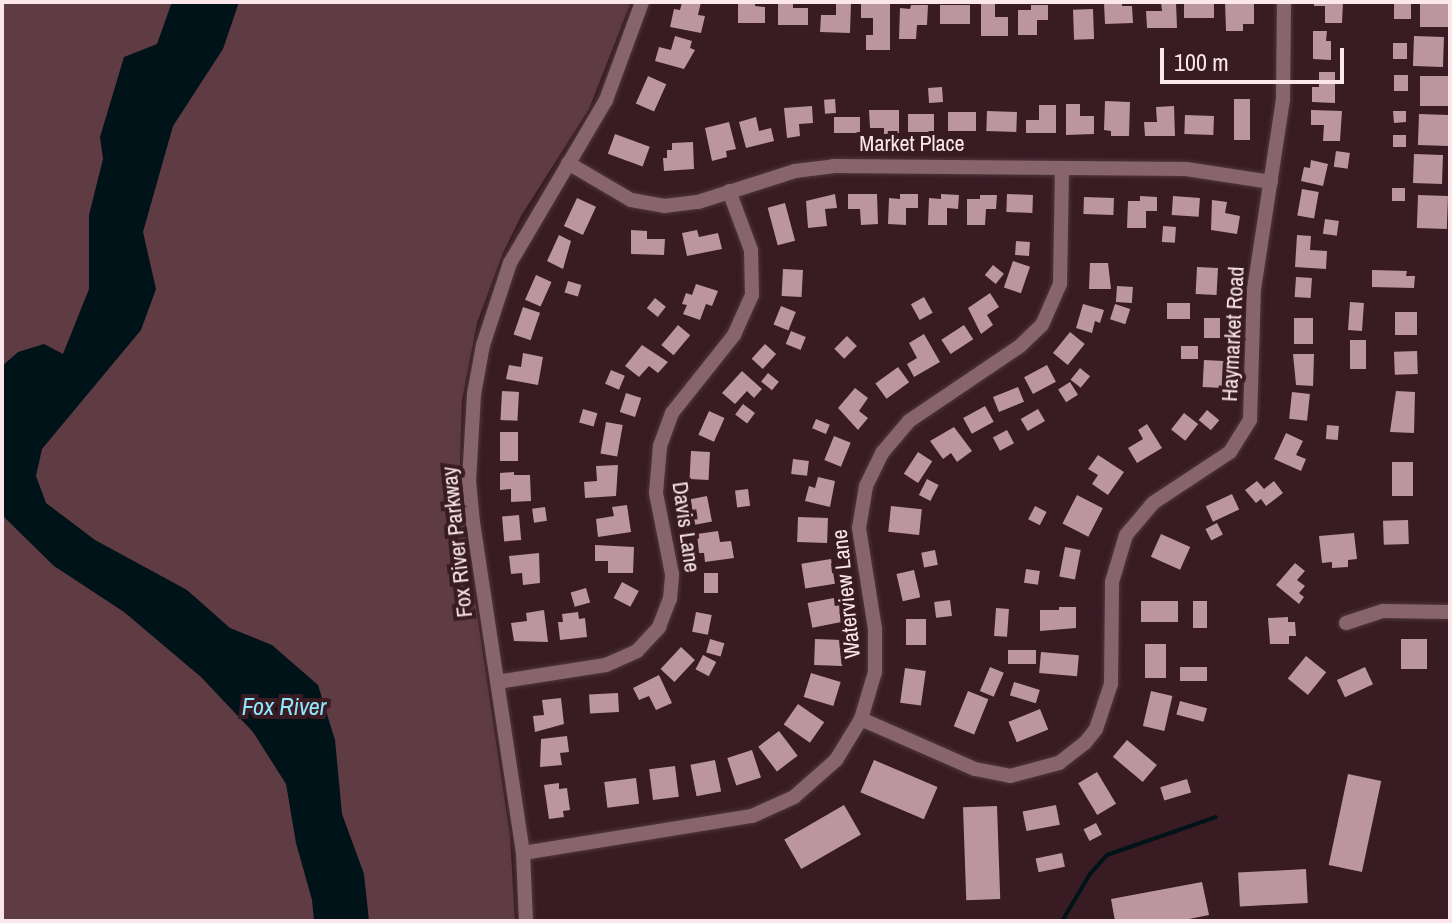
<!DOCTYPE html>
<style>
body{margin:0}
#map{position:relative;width:1452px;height:923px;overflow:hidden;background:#381b23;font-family:"Archivo Narrow",sans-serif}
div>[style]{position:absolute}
.green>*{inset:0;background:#5f3b44}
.water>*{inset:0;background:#001319}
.stream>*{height:4px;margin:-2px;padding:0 2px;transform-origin:2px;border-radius:2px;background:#001319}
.building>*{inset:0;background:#bc969f;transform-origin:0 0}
.roads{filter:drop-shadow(0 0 2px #4f373d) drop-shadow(0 0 2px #4f373d)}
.minor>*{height:14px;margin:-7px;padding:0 7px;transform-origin:7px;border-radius:7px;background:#88656d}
span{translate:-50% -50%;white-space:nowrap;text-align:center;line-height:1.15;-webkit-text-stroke:8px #381b23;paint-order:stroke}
.street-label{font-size:22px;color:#fbe7eb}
.water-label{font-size:24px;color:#8ee7fd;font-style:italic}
.frame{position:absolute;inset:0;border:4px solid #fbe7eb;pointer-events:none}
.scale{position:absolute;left:1160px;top:48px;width:184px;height:36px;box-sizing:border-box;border:4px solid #fbe7eb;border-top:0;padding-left:10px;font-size:24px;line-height:28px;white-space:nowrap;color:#fbe7eb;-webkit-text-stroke:6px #381b23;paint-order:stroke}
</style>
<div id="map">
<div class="green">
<i style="clip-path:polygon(2px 2px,631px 2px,589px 109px,521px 216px,503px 253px,477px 323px,462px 400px,459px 493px,510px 836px,515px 921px,2px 921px)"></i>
</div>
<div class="water">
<i style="clip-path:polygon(172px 2px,239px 2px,223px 49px,173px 126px,143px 232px,156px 289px,141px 330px,42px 449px,36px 476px,46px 503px,95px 540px,187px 590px,230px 628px,272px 645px,318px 685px,335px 740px,342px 814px,364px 874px,369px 921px,314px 921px,312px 900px,296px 843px,286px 784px,253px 732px,201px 677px,124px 612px,54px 566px,5px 518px,2px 511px,2px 366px,18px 352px,44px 344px,63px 354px,89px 289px,89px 215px,103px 159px,100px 137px,124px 57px,157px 44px)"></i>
</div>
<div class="stream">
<i style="left:1062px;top:921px;width:55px;rotate:-59.2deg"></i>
<i style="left:1090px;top:874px;width:25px;rotate:-48deg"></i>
<i style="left:1107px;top:855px;width:115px;rotate:-19.2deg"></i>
</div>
<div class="building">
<i style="clip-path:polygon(682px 2px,701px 2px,698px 15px,705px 16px,701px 33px,670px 27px,674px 9px,680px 10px)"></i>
<i style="clip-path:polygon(738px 2px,755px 2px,755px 6px,765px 7px,765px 23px,738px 23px)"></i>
<i style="clip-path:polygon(778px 2px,793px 2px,793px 8px,808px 8px,808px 25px,778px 25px)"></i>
<i style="clip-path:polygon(1122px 2px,1122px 6px,1132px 6px,1133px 23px,1105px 24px,1104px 3px)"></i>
<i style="clip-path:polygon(1161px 2px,1176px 2px,1177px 28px,1147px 28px,1146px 11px,1162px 11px)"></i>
<i style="left:1184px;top:2px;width:30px;height:16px"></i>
<i style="clip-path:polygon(1225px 2px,1254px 2px,1254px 24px,1243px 24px,1243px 31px,1226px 31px)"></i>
<i style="clip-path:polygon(1314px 2px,1343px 2px,1342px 23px,1325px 23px,1325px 6px,1314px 6px)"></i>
<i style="left:1420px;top:2px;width:29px;height:25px"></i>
<i style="clip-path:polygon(836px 3px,851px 3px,850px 33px,820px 32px,821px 15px,836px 15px)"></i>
<i style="left:1394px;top:3px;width:17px;height:16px"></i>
<i style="clip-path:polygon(861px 4px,890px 4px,890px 50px,866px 50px,866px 35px,873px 35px,873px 18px,861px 18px)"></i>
<i style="clip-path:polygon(981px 4px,995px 4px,995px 17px,1008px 17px,1008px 36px,981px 36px)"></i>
<i style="clip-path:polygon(911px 5px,928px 5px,927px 25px,917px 25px,916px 39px,899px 39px,900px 8px,910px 9px)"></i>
<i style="left:940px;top:5px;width:30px;height:19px"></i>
<i style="clip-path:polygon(1031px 5px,1048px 5px,1048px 20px,1037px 20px,1037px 35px,1018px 35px,1018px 10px,1031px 10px)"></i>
<i style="left:1093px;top:9px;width:30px;height:20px;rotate:88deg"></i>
<i style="clip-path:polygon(1313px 31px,1327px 31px,1326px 41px,1331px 41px,1331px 60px,1313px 59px)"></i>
<i style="clip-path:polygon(675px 36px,692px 41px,690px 48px,695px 50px,684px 69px,655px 61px,659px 47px,671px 50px)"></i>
<i style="left:1414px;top:36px;width:30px;height:30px;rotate:2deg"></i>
<i style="left:1393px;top:43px;width:14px;height:16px"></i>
<i style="clip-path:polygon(1319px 72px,1335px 72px,1335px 103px,1312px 102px,1312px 87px,1319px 87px)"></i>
<i style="left:1394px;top:75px;width:14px;height:16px"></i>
<i style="left:648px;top:76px;width:20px;height:30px;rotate:24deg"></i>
<i style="left:1420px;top:76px;width:29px;height:30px"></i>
<i style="left:942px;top:87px;width:15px;height:14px;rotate:86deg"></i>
<i style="left:835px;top:99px;width:14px;height:11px;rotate:86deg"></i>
<i style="left:1234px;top:99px;width:16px;height:41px"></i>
<i style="clip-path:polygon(1105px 101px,1130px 102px,1129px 136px,1111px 136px,1111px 131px,1104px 130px)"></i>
<i style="clip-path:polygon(1066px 104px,1080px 104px,1080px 116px,1094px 116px,1094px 134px,1066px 135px)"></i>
<i style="clip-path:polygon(1039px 105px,1056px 105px,1056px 133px,1026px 133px,1026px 120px,1039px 120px)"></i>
<i style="clip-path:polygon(812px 106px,813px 123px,799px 124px,800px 136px,787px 138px,784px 108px)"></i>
<i style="clip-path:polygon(1174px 106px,1175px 136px,1145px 136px,1144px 122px,1157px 122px,1156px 107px)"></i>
<i style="clip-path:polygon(869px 110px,899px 110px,899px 133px,884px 134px,884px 128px,870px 128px)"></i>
<i style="clip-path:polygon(1311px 110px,1342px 111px,1340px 141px,1323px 141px,1324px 125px,1311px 125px)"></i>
<i style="left:987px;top:111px;width:30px;height:20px;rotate:2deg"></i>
<i style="clip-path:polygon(1393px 111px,1406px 111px,1406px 122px,1394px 123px)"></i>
<i style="left:948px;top:112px;width:28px;height:19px"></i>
<i style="left:908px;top:114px;width:26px;height:18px"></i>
<i style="left:1419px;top:114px;width:30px;height:31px;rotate:2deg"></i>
<i style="left:1185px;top:115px;width:29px;height:19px;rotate:2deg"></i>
<i style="clip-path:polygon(756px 117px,759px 131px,771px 128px,774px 141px,746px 148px,739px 122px)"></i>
<i style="left:834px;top:117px;width:26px;height:16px"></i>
<i style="clip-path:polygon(729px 122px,736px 149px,726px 151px,727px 157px,712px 161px,705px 128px)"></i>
<i style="left:615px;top:134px;width:37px;height:21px;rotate:20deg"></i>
<i style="left:1393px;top:135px;width:13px;height:12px"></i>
<i style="clip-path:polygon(693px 142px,694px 169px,664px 171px,663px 158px,667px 158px,667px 150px,672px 150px,672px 143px)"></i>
<i style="left:1336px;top:151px;width:14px;height:16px;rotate:8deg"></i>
<i style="left:1414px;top:154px;width:29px;height:29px;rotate:2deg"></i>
<i style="clip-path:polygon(1311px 160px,1328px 164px,1323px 186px,1301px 181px,1304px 167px,1310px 168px)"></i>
<i style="left:1392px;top:188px;width:13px;height:13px"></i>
<i style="left:1302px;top:189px;width:17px;height:27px;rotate:10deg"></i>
<i style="clip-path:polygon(835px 194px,837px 208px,825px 209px,827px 226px,808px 228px,806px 201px)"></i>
<i style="clip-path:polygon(848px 194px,877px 194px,878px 224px,861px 225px,860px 209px,848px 209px)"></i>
<i style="clip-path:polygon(900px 194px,918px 194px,918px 208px,906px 208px,906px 225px,888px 224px,889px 198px,900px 199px)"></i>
<i style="clip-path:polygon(941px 194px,959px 195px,958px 209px,947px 208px,947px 225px,928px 225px,929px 198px,941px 199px)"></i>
<i style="left:1007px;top:194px;width:26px;height:18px;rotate:2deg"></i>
<i style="clip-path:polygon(980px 195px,997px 195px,996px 209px,986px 209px,985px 225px,967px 225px,967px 199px,980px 199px)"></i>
<i style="left:1418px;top:195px;width:30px;height:33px;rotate:2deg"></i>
<i style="clip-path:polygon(1140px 196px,1157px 197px,1157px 211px,1146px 211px,1146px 228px,1127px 228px,1128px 201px,1140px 201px)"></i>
<i style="left:1173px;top:196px;width:27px;height:19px;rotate:4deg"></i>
<i style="left:1084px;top:197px;width:30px;height:17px;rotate:2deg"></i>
<i style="left:577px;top:198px;width:21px;height:31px;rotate:25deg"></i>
<i style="clip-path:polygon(1212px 200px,1227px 202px,1225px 213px,1240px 216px,1237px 234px,1211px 230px)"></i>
<i style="left:785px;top:203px;width:39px;height:18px;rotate:75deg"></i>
<i style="left:1325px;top:219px;width:14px;height:15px;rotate:8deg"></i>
<i style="left:1163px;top:226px;width:13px;height:16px;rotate:4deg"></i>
<i style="clip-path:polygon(631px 230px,647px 231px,647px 239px,665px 239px,664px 255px,631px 254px)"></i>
<i style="clip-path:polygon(697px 230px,699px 237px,718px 233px,722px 249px,687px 256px,682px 233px)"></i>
<i style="clip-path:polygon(559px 235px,571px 241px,563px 269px,547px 261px)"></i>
<i style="clip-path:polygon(1297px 235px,1311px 236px,1310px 250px,1327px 251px,1326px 269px,1295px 267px)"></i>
<i style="left:1016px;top:241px;width:14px;height:14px;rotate:4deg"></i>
<i style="left:1013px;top:261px;width:18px;height:28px;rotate:19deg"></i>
<i style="clip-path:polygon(1090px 263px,1108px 263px,1111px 289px,1089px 289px)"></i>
<i style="left:993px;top:265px;width:14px;height:13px;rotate:39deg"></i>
<i style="left:1197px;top:267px;width:21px;height:27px;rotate:3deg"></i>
<i style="left:783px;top:269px;width:20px;height:27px;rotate:3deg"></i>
<i style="clip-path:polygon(1372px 270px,1407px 271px,1406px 276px,1415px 276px,1414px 288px,1372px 287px)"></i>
<i style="left:536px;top:275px;width:17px;height:27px;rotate:24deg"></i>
<i style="left:1296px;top:277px;width:16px;height:20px;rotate:4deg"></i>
<i style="left:568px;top:281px;width:14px;height:12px;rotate:17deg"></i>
<i style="clip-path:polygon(696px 284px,718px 291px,712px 306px,706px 304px,700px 320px,683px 314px,687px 305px,682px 304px,686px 293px,692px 295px)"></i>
<i style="left:1117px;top:286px;width:16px;height:16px;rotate:4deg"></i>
<i style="clip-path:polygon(990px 293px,999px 307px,987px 315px,993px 325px,981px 334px,968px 308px)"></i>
<i style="left:924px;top:297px;width:18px;height:15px;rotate:61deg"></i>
<i style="left:655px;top:298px;width:14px;height:13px;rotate:39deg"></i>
<i style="left:1350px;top:302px;width:14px;height:28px;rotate:4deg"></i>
<i style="left:1167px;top:303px;width:23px;height:16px"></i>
<i style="clip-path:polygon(1083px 304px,1104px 310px,1100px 323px,1095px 321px,1092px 333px,1076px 328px)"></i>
<i style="left:1115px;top:304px;width:16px;height:16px;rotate:18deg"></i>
<i style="left:781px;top:306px;width:16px;height:20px;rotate:22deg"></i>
<i style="left:523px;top:307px;width:18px;height:29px;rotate:19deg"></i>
<i style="left:1395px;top:312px;width:22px;height:23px"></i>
<i style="left:1204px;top:318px;width:16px;height:20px"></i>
<i style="left:1294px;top:318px;width:19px;height:26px"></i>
<i style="left:678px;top:325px;width:16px;height:26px;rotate:40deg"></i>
<i style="left:964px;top:325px;width:17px;height:27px;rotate:57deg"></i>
<i style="left:791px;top:331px;width:16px;height:14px;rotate:22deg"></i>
<i style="left:1070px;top:332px;width:19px;height:27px;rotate:39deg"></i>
<i style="clip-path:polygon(924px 334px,940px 362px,914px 377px,907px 364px,917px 358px,909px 343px)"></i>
<i style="left:847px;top:336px;width:14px;height:18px;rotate:45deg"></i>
<i style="left:1350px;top:340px;width:16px;height:29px"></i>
<i style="left:765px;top:344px;width:15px;height:20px;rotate:42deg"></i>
<i style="clip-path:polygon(642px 345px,668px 362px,658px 373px,649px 366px,639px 377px,625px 366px)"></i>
<i style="left:1181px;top:346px;width:17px;height:13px"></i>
<i style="left:1417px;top:351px;width:23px;height:23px;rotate:88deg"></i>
<i style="clip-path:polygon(523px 353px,543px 357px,538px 385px,506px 379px,509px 365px,521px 367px)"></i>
<i style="clip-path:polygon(1293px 354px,1314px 354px,1313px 386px,1296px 385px)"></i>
<i style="left:1204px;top:360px;width:20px;height:27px;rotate:3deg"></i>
<i style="left:1047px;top:365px;width:19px;height:26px;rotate:62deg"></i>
<i style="left:898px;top:367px;width:19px;height:28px;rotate:54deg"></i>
<i style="left:1080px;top:368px;width:13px;height:15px;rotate:39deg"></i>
<i style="left:611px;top:370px;width:15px;height:15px;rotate:23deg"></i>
<i style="clip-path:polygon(742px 371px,762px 389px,754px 398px,747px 391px,735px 404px,722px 393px)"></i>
<i style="left:768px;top:373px;width:14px;height:11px;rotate:39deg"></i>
<i style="left:1070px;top:382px;width:15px;height:14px;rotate:58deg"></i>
<i style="left:1018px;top:387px;width:16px;height:27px;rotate:68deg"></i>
<i style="clip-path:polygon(855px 388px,868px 398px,859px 411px,868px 418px,858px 430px,838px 408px)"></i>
<i style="left:502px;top:391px;width:17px;height:29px;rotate:3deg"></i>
<i style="clip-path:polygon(1396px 391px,1415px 392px,1414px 433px,1390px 432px)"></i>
<i style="left:1292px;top:392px;width:18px;height:27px;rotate:6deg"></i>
<i style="left:626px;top:393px;width:16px;height:20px;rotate:18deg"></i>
<i style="left:743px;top:404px;width:15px;height:13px;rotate:37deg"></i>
<i style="left:985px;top:406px;width:18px;height:25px;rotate:61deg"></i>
<i style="left:583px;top:409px;width:15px;height:14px;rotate:16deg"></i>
<i style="left:1038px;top:409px;width:14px;height:20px;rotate:60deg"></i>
<i style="left:1207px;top:410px;width:16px;height:13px;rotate:40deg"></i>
<i style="left:709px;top:411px;width:17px;height:26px;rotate:24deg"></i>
<i style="left:1184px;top:413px;width:18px;height:21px;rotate:38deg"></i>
<i style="left:816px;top:419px;width:15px;height:10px;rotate:23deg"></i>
<i style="left:606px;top:422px;width:17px;height:32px;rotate:10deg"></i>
<i style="clip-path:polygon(1147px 424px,1162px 448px,1137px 463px,1128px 448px,1143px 439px,1138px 430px)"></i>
<i style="left:1327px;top:425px;width:12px;height:14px;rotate:5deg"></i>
<i style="clip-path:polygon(954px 427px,972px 451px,957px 462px,951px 453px,943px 459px,930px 441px)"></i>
<i style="left:1007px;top:430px;width:15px;height:16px;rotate:62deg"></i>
<i style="left:500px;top:432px;width:18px;height:29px"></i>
<i style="clip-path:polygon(1286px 433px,1303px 441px,1296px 455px,1306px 459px,1301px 471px,1274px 459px)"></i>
<i style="left:834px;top:436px;width:18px;height:26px;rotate:22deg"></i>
<i style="left:691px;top:451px;width:19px;height:28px;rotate:3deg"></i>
<i style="left:918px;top:452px;width:17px;height:26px;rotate:33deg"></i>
<i style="clip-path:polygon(1098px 455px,1124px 472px,1108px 495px,1092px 484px,1098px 475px,1088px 469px)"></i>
<i style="left:793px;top:459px;width:16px;height:15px;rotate:7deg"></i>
<i style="left:1413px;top:462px;width:34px;height:21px;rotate:90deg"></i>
<i style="clip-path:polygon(618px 465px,616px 496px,585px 498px,584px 482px,597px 481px,596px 466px)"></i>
<i style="clip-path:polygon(514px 472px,514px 475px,530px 475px,531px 501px,511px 502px,511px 489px,500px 490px,500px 473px)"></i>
<i style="clip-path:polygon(818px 477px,835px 481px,830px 507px,805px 501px,809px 486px,815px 488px)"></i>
<i style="left:927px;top:479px;width:13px;height:18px;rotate:27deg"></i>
<i style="clip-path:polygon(1257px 481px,1264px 489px,1274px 481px,1283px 493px,1266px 506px,1261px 499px,1256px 503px,1245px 490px)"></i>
<i style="left:748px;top:489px;width:17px;height:13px;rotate:83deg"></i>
<i style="left:1232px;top:494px;width:17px;height:29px;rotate:65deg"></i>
<i style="left:1077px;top:495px;width:29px;height:32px;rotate:27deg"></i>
<i style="left:707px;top:496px;width:26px;height:17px;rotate:79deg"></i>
<i style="clip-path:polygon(627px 505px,631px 532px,598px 537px,596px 519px,614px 516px,612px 507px)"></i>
<i style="left:891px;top:506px;width:31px;height:26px;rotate:6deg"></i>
<i style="left:1035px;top:506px;width:13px;height:15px;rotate:27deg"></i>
<i style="left:545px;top:507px;width:14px;height:13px;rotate:82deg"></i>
<i style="left:519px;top:515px;width:25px;height:17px;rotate:85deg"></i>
<i style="left:798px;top:517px;width:30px;height:25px;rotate:2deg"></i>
<i style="left:1408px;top:520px;width:24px;height:25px;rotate:88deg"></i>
<i style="left:1217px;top:523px;width:13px;height:13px;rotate:63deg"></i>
<i style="clip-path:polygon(718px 531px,720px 542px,731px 541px,734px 558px,705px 562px,704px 553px,699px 553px,697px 534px)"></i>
<i style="clip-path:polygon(1354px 533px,1357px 559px,1348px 560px,1348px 567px,1332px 568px,1332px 562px,1322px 563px,1319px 536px)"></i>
<i style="left:1161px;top:534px;width:32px;height:25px;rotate:24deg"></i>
<i style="clip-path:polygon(595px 545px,634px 547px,633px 573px,608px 573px,608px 561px,595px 561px)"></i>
<i style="left:1065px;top:547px;width:16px;height:30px;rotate:11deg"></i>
<i style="left:935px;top:550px;width:15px;height:14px;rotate:79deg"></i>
<i style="clip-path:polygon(539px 553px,540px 583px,523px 585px,522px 573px,511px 574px,509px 556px)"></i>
<i style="left:831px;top:559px;width:25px;height:30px;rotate:81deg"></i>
<i style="clip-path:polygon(1295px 563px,1305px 571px,1297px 580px,1305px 586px,1299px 593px,1304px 597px,1299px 604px,1276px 585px)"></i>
<i style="left:1026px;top:569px;width:14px;height:14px;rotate:8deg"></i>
<i style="left:914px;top:570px;width:28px;height:18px;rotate:77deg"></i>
<i style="left:704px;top:573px;width:14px;height:20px"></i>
<i style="left:622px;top:582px;width:19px;height:18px;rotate:28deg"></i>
<i style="left:586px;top:588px;width:15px;height:16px;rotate:74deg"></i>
<i style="left:839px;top:597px;width:25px;height:32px;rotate:79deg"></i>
<i style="left:950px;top:600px;width:16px;height:16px;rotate:83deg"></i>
<i style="left:1141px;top:601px;width:37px;height:21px"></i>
<i style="left:1193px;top:601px;width:14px;height:27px"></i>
<i style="clip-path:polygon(1059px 607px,1076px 607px,1076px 628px,1040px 631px,1040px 610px,1059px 610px)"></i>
<i style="left:996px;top:608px;width:13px;height:28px;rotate:4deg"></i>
<i style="clip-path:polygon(544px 610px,548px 642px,514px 641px,511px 623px,527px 621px,526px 613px)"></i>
<i style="clip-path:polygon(578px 612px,579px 619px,585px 618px,587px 637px,560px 640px,558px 622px,563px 622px,562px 614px)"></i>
<i style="left:696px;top:612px;width:16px;height:20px;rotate:11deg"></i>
<i style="clip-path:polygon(1288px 617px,1288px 622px,1295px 622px,1296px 636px,1289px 636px,1289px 644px,1270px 644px,1268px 618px)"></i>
<i style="left:906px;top:619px;width:20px;height:26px"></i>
<i style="left:710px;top:639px;width:15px;height:14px;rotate:16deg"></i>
<i style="left:815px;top:639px;width:28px;height:26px;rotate:2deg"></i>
<i style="left:1401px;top:639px;width:26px;height:30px"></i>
<i style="left:1145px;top:644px;width:21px;height:34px"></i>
<i style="left:681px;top:647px;width:19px;height:30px;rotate:43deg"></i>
<i style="left:1036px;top:650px;width:14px;height:28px;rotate:90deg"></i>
<i style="left:1041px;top:652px;width:38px;height:21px;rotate:5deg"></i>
<i style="left:703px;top:655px;width:15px;height:16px;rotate:28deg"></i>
<i style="left:1306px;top:656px;width:26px;height:29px;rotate:39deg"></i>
<i style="left:990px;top:667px;width:15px;height:26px;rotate:23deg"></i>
<i style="left:1180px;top:667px;width:27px;height:14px"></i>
<i style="left:1365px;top:667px;width:19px;height:31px;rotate:65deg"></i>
<i style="left:905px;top:668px;width:21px;height:35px;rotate:8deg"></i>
<i style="left:811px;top:673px;width:31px;height:25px;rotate:17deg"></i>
<i style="clip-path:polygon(659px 675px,672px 703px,656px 710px,649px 696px,639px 700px,633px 688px)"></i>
<i style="left:1014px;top:682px;width:27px;height:14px;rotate:17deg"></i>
<i style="left:968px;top:691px;width:22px;height:38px;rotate:22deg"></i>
<i style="left:1151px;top:691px;width:22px;height:36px;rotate:13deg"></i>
<i style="left:618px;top:693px;width:19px;height:29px;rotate:87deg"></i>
<i style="clip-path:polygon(561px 698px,564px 724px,535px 732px,533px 716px,544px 715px,542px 700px)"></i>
<i style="left:1180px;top:701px;width:28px;height:14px;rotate:15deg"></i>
<i style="left:798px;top:704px;width:32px;height:25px;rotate:35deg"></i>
<i style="left:1040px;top:709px;width:22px;height:34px;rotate:68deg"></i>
<i style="left:779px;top:731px;width:31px;height:26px;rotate:53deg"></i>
<i style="clip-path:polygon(567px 736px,569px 752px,560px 753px,562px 765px,540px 767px,541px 739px)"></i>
<i style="left:1127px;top:740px;width:39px;height:22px;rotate:40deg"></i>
<i style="left:752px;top:750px;width:29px;height:26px;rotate:72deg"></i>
<i style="left:715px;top:760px;width:32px;height:25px;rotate:79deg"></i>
<i style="left:874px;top:760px;width:69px;height:35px;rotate:23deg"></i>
<i style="left:675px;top:766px;width:31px;height:26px;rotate:83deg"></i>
<i style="left:1097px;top:772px;width:37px;height:22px;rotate:59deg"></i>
<i style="left:1348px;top:774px;width:34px;height:93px;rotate:12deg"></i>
<i style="left:636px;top:778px;width:26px;height:32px;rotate:83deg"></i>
<i style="left:1187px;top:779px;width:14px;height:28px;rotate:73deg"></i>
<i style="clip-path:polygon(559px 783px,559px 789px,567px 788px,570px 810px,563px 811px,564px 817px,549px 819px,544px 785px)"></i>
<i style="left:844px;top:805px;width:34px;height:69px;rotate:60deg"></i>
<i style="left:1056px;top:805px;width:20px;height:34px;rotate:79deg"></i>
<i style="left:997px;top:806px;width:93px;height:34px;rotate:88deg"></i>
<i style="left:1096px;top:823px;width:13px;height:14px;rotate:63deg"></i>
<i style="left:1062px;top:853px;width:14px;height:27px;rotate:78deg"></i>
<i style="left:1306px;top:869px;width:34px;height:68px;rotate:87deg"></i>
<i style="clip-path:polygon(1202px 882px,1209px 915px,1179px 921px,1115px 921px,1111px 899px)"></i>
</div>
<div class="roads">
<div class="minor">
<i style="left:568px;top:163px;width:73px;rotate:30.4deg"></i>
<i style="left:631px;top:200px;width:34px;rotate:10deg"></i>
<i style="left:664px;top:206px;width:34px;rotate:-7deg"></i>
<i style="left:698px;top:202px;width:102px;rotate:-17.7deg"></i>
<i style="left:795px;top:171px;width:38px;rotate:-7deg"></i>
<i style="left:833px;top:166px;width:353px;rotate:0.5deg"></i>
<i style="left:1186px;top:169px;width:86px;rotate:8.7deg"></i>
<i style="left:1346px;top:623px;width:39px;rotate:-18deg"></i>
<i style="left:1383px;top:611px;width:67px;rotate:0.9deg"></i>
<i style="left:497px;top:682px;width:110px;rotate:-8.9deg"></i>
<i style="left:606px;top:665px;width:34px;rotate:-24deg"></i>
<i style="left:637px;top:651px;width:33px;rotate:-47deg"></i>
<i style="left:659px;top:627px;width:30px;rotate:-69deg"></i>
<i style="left:670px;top:599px;width:25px;rotate:-85deg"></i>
<i style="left:672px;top:574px;width:83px;rotate:-101.2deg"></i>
<i style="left:656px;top:493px;width:47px;rotate:-85.1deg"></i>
<i style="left:660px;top:446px;width:35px;rotate:-70deg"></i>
<i style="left:672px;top:413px;width:100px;rotate:-51.5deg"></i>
<i style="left:734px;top:335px;width:44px;rotate:-65.8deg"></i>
<i style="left:752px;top:295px;width:45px;rotate:-91.3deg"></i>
<i style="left:751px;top:250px;width:63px;rotate:-110.4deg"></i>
<i style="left:861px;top:719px;width:124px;rotate:23.7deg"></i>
<i style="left:975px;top:769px;width:36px;rotate:11deg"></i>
<i style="left:1010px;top:776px;width:51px;rotate:-14.9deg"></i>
<i style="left:1059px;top:763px;width:33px;rotate:-38deg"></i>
<i style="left:1085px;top:743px;width:18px;rotate:-52deg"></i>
<i style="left:1096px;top:729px;width:47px;rotate:-71.6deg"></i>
<i style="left:1111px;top:684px;width:102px;rotate:-89.4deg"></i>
<i style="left:1112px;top:582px;width:49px;rotate:-73.4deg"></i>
<i style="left:1126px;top:535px;width:42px;rotate:-49.8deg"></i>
<i style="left:1153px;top:503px;width:92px;rotate:-33.5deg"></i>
<i style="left:1230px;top:452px;width:38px;rotate:-58deg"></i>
<i style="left:1250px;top:420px;width:131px;rotate:-88.3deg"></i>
<i style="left:1254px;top:289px;width:192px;rotate:-81.3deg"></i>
<i style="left:1283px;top:99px;width:97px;rotate:-89.4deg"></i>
<i style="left:523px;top:853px;width:232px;rotate:-9.2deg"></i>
<i style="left:752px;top:816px;width:46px;rotate:-24.3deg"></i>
<i style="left:794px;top:797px;width:56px;rotate:-41.4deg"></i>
<i style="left:836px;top:760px;width:48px;rotate:-58.6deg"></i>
<i style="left:861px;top:719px;width:49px;rotate:-73.4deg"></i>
<i style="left:875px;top:672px;width:43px;rotate:-90deg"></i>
<i style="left:875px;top:629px;width:102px;rotate:-99deg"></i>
<i style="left:859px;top:528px;width:43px;rotate:-80.5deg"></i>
<i style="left:866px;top:486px;width:37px;rotate:-64deg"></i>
<i style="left:882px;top:453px;width:42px;rotate:-49.8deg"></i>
<i style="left:909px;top:421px;width:134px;rotate:-34deg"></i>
<i style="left:1020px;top:346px;width:30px;rotate:-44deg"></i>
<i style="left:1042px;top:325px;width:45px;rotate:-66.3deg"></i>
<i style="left:1060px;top:284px;width:116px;rotate:-89deg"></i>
<i style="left:526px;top:921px;width:68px;rotate:-92.5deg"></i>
<i style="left:523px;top:853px;width:334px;rotate:-98.6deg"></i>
<i style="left:473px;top:523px;width:42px;rotate:-95.4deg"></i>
<i style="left:469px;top:481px;width:87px;rotate:-86.7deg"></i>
<i style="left:474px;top:394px;width:50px;rotate:-79.6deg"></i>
<i style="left:483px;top:345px;width:86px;rotate:-71.8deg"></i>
<i style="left:510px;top:263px;width:189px;rotate:-59.5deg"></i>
<i style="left:606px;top:100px;width:104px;rotate:-69.8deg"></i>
</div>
</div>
<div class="street-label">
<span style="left:912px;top:144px">Market Place</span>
<span style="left:1233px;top:334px;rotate:-87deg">Haymarket Road</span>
<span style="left:686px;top:527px;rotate:82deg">Davis Lane</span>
<span style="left:457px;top:542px;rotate:-96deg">Fox River Parkway</span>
<span style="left:846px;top:594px;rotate:-96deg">Waterview Lane</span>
</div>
<div class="water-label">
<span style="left:284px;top:707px">Fox River</span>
</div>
<div class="frame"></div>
<div class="scale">100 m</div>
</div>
